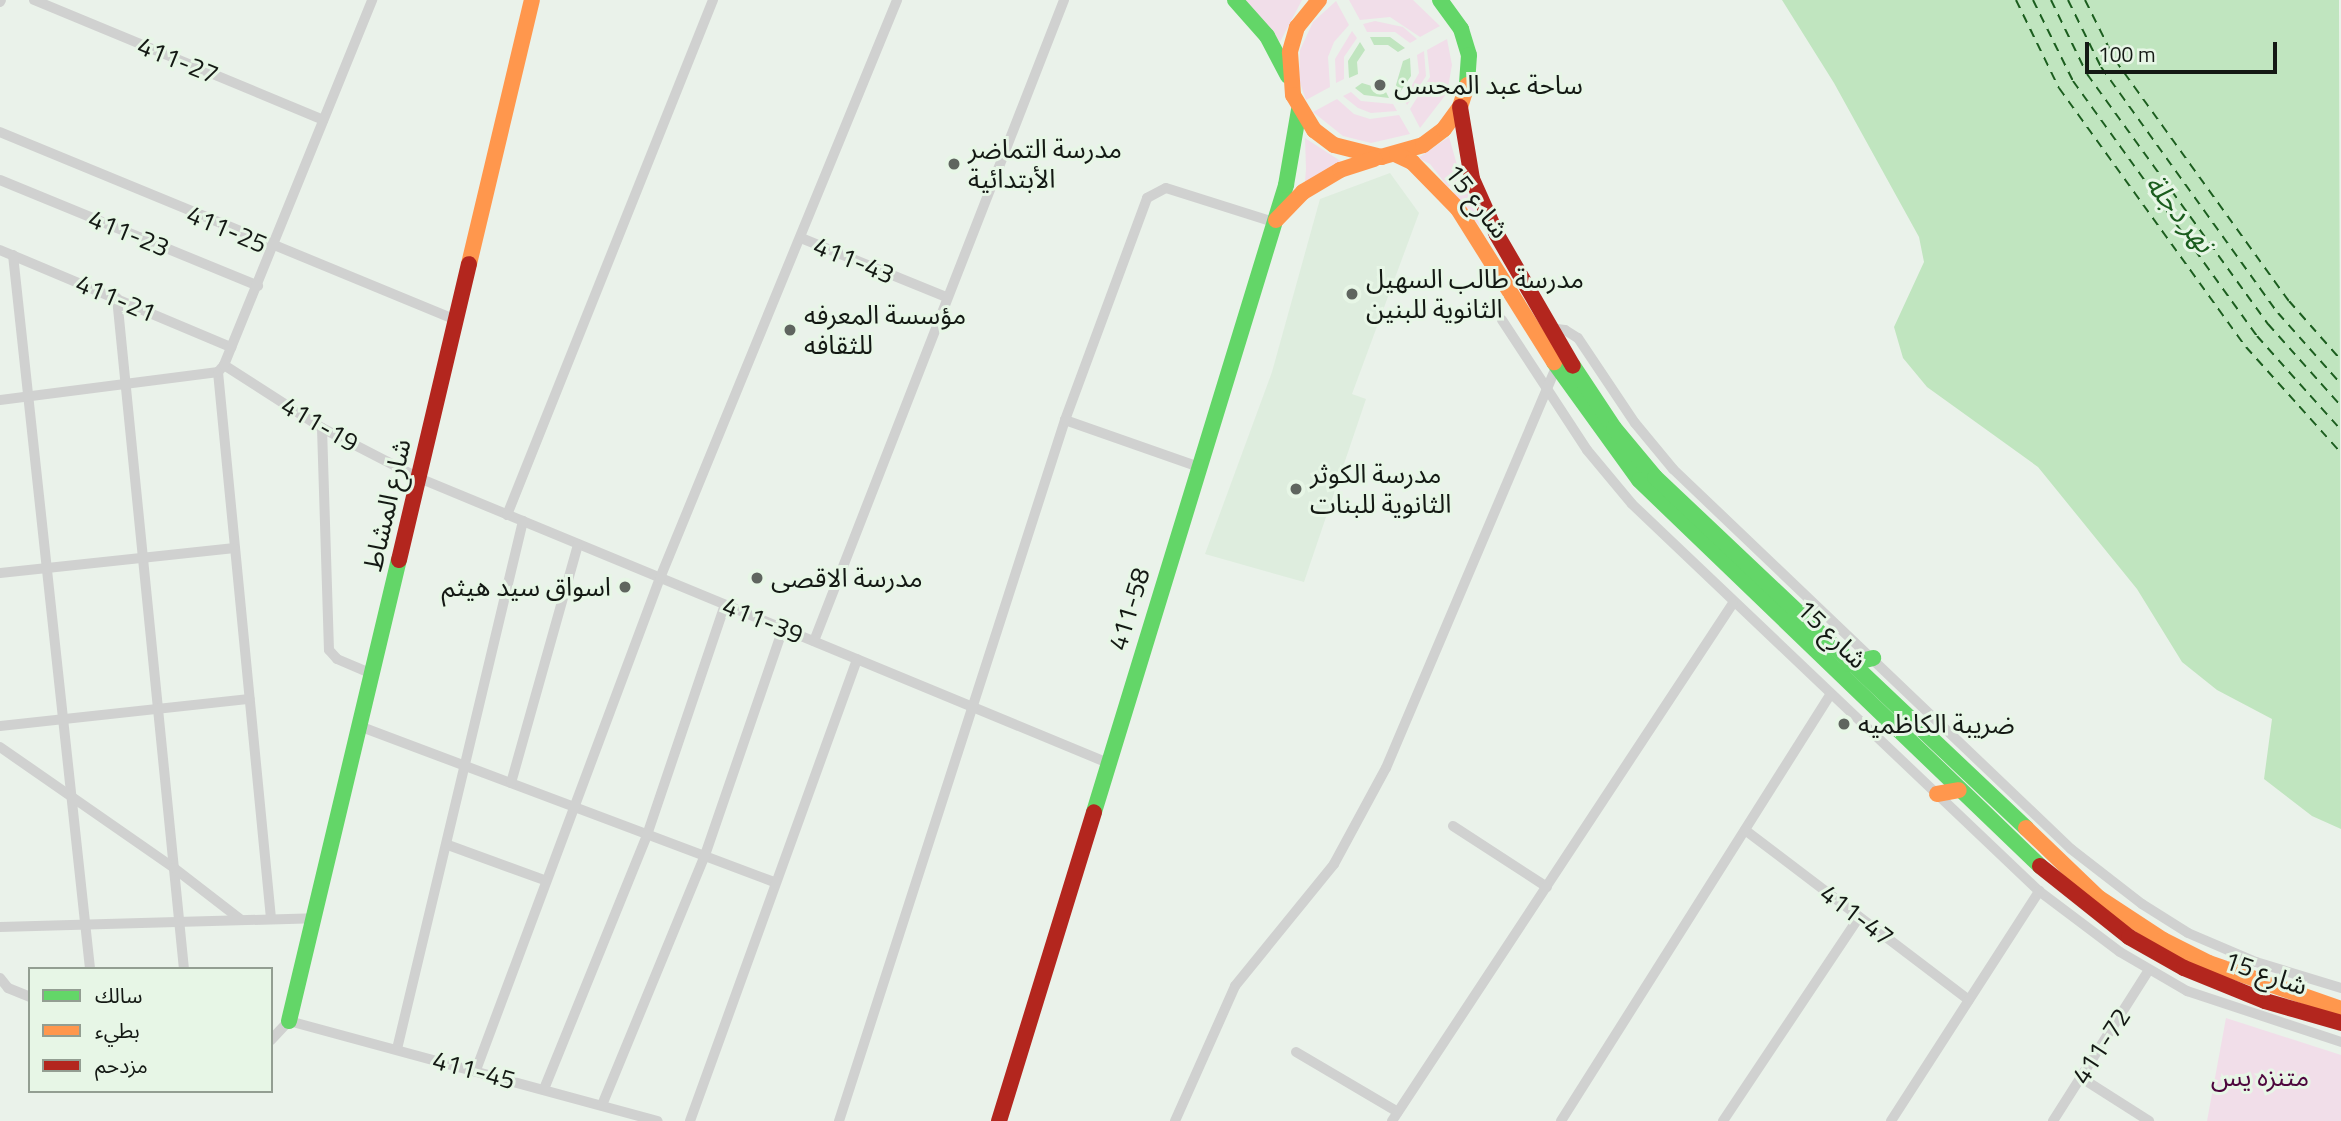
<!DOCTYPE html>
<meta charset="utf-8">
<style>
body{margin:0}
#map{position:relative;width:2341px;height:1121px;overflow:hidden;background:#eaf2ea;font-family:"Titillium Web","Noto Sans Arabic",sans-serif}
div>[style]{position:absolute}
.built>*{inset:0;background:#deedde}
.green>*{inset:0;background:#f1dee9}
.water>*{inset:0;background:#c0e5bf}
.ferry>*{height:2px;margin-top:-1px;transform-origin:0;background:repeating-linear-gradient(90deg,#1b5d1e 0 9px,transparent 0 16px)}
.street>*{height:10px;margin:-5px;padding:0 5px;transform-origin:5px;border-radius:5px;background:#d0d1d0}
.fast>*{height:16px;margin:-8px;padding:0 8px;transform-origin:8px;border-radius:8px;background:#63d668}
.slow>*{height:16px;margin:-8px;padding:0 8px;transform-origin:8px;border-radius:8px;background:#ff974d}
.jam>*{height:16px;margin:-8px;padding:0 8px;transform-origin:8px;border-radius:8px;background:#b3261e}
.dots>*{width:19px;height:19px;translate:-50% -50%;box-sizing:border-box;border:4px solid #e7f6e6;border-radius:50%}
span{translate:-50% -50%;white-space:nowrap;text-align:center;line-height:1.15;-webkit-text-stroke:6px #e7f6e6;paint-order:stroke}
.street-label{font-size:26px;color:#141914}
.poi-label{font-size:26px;color:#141914}
.left{translate:0 -50%;text-align:left}
.right{translate:-100% -50%;text-align:right}
.park-label{font-size:26px;color:#4d063d}
.water-label{font-size:28px;color:#1b5d1e;font-style:italic}
.legend{position:absolute;left:28px;top:967px;width:245px;height:126px;box-sizing:border-box;background:#e7f6e6;border:2px solid #939e92;margin:0;padding:9px 12px;list-style:none;font-size:21px;color:#141914}
.legend li{display:flex;align-items:center;gap:14px;height:35px}
.legend b{width:35px;border:2px solid #939e92}
.scale{position:absolute;left:2085px;top:42px;width:192px;height:32px;box-sizing:border-box;border:4px solid #141914;border-top:0;padding-left:9px;font-size:21px;line-height:24px;white-space:nowrap;color:#141914;-webkit-text-stroke:5px #e7f6e6;paint-order:stroke}
</style>
<div id="map">
<div class="built">
<i style="clip-path:polygon(1390px 173px,1419px 213px,1352px 394px,1366px 399px,1304px 582px,1205px 554px,1272px 372px,1320px 199px)"></i>
</div>
<div class="green">
<i style="clip-path:polygon(1245px 0,1302px 0,1280px 42px)"></i>
<i style="clip-path:polygon(1349px 0,1413px 0,1440px 26px,1420px 37px,1390px 17px,1360px 20px)"></i>
<i style="clip-path:polygon(1336px 1px,1349px 25px,1334px 42px,1328px 57px,1330px 87px,1306px 100px,1299px 80px,1300px 50px,1313px 22px)"></i>
<i style="clip-path:polygon(1375px 21px,1403px 27px,1417px 39px,1410px 43px,1395px 32px,1367px 32px,1363px 24px)"></i>
<i style="clip-path:polygon(1352px 31px,1357px 38px,1344px 57px,1344px 79px,1336px 83px,1335px 59px)"></i>
<i style="clip-path:polygon(1447px 39px,1452px 65px,1447px 93px,1420px 128px,1410px 109px,1430px 77px,1427px 50px)"></i>
<i style="clip-path:polygon(1424px 51px,1426px 76px,1407px 105px,1404px 99px,1419px 73px,1417px 55px)"></i>
<i style="clip-path:polygon(1351px 92px,1361px 101px,1393px 104px,1397px 111px,1371px 113px,1358px 108px,1343px 96px)"></i>
<i style="clip-path:polygon(1337px 99px,1354px 114px,1370px 119px,1399px 115px,1410px 134px,1371px 143px,1343px 136px,1313px 112px)"></i>
<i style="clip-path:polygon(1449px 137px,1461px 179px,1448px 187px,1430px 164px,1418px 158px)"></i>
<i style="clip-path:polygon(1305px 138px,1342px 162px,1305px 182px,1306px 169px)"></i>
<i style="clip-path:polygon(1464px 185px,1481px 228px,1453px 193px)"></i>
<i style="clip-path:polygon(2226px 1018px,2341px 1055px,2341px 1121px,2207px 1121px)"></i>
</div>
<div class="water">
<i style="clip-path:polygon(1782px 0,2339px 0,2341px 829px,2312px 816px,2264px 779px,2272px 719px,2217px 690px,2182px 662px,2137px 589px,2038px 467px,1927px 387px,1903px 358px,1894px 327px,1924px 262px,1919px 237px,1834px 83px)"></i>
<i style="clip-path:polygon(1370px 37px,1390px 37px,1405px 48px,1398px 52px,1388px 45px,1374px 45px)"></i>
<i style="clip-path:polygon(1360px 42px,1365px 50px,1357px 62px,1358px 74px,1349px 78px,1348px 61px)"></i>
<i style="clip-path:polygon(1410px 58px,1411px 76px,1400px 92px,1396px 85px,1403px 61px)"></i>
<i style="clip-path:polygon(1362px 83px,1385px 90px,1389px 98px,1364px 95px,1355px 88px)"></i>
</div>
<div class="ferry">
<i style="left:2016px;top:0;width:98px;rotate:64deg"></i>
<i style="left:2059px;top:88px;width:319px;rotate:54.2deg"></i>
<i style="left:2246px;top:347px;width:142px;rotate:48.1deg"></i>
<i style="left:2033px;top:0;width:90px;rotate:63.7deg"></i>
<i style="left:2073px;top:81px;width:314px;rotate:54.2deg"></i>
<i style="left:2257px;top:336px;width:126px;rotate:48.2deg"></i>
<i style="left:2051px;top:0;width:82px;rotate:64.1deg"></i>
<i style="left:2087px;top:74px;width:309px;rotate:54.1deg"></i>
<i style="left:2268px;top:324px;width:110px;rotate:48.3deg"></i>
<i style="left:2068px;top:0;width:75px;rotate:63.8deg"></i>
<i style="left:2101px;top:67px;width:303px;rotate:54.3deg"></i>
<i style="left:2278px;top:313px;width:95px;rotate:48.4deg"></i>
<i style="left:2085px;top:0;width:67px;rotate:63.4deg"></i>
<i style="left:2115px;top:60px;width:297px;rotate:54.2deg"></i>
<i style="left:2289px;top:301px;width:79px;rotate:48.6deg"></i>
</div>
<div class="street">
<i style="left:34px;top:0;width:313px;rotate:22.5deg"></i>
<i style="left:0;top:2px;width:2px;rotate:-63deg"></i>
<i style="left:0;top:132px;width:493px;rotate:22.4deg"></i>
<i style="left:0;top:180px;width:279px;rotate:22.3deg"></i>
<i style="left:801px;top:238px;width:157px;rotate:22.1deg"></i>
<i style="left:0;top:250px;width:251px;rotate:22.8deg"></i>
<i style="left:13px;top:255px;width:718px;rotate:83.84deg"></i>
<i style="left:117px;top:298px;width:674px;rotate:84.3deg"></i>
<i style="left:1502px;top:320px;width:155px;rotate:56.8deg"></i>
<i style="left:1587px;top:450px;width:70px;rotate:50.2deg"></i>
<i style="left:1632px;top:504px;width:562px;rotate:43.56deg"></i>
<i style="left:2039px;top:891px;width:101px;rotate:37deg"></i>
<i style="left:2120px;top:952px;width:78px;rotate:30.2deg"></i>
<i style="left:2187px;top:991px;width:162px;rotate:18.3deg"></i>
<i style="left:1549px;top:328px;width:16px;rotate:7deg"></i>
<i style="left:1565px;top:330px;width:15px;rotate:32deg"></i>
<i style="left:1578px;top:338px;width:102px;rotate:56.2deg"></i>
<i style="left:1635px;top:423px;width:60px;rotate:50.4deg"></i>
<i style="left:1673px;top:469px;width:550px;rotate:43.67deg"></i>
<i style="left:2071px;top:849px;width:90px;rotate:37.8deg"></i>
<i style="left:2142px;top:904px;width:54px;rotate:32.2deg"></i>
<i style="left:2188px;top:933px;width:74px;rotate:23.1deg"></i>
<i style="left:2256px;top:962px;width:89px;rotate:17deg"></i>
<i style="left:224px;top:365px;width:117px;rotate:32.7deg"></i>
<i style="left:322px;top:428px;width:109px;rotate:27.3deg"></i>
<i style="left:419px;top:478px;width:746px;rotate:22.47deg"></i>
<i style="left:218px;top:372px;width:549px;rotate:84.46deg"></i>
<i style="left:0;top:400px;width:220px;rotate:-7.3deg"></i>
<i style="left:218px;top:372px;width:9px;rotate:-49deg"></i>
<i style="left:224px;top:365px;width:394px;rotate:-67.9deg"></i>
<i style="left:1065px;top:420px;width:142px;rotate:19.3deg"></i>
<i style="left:322px;top:428px;width:222px;rotate:88.2deg"></i>
<i style="left:329px;top:650px;width:12px;rotate:48deg"></i>
<i style="left:337px;top:659px;width:38px;rotate:23deg"></i>
<i style="left:507px;top:515px;width:555px;rotate:-68.2deg"></i>
<i style="left:0;top:573px;width:236px;rotate:-6.1deg"></i>
<i style="left:814px;top:641px;width:688px;rotate:-68.69deg"></i>
<i style="left:0;top:726px;width:251px;rotate:-6.2deg"></i>
<i style="left:359px;top:726px;width:442px;rotate:20.6deg"></i>
<i style="left:0;top:747px;width:212px;rotate:34.8deg"></i>
<i style="left:174px;top:868px;width:83px;rotate:37.7deg"></i>
<i style="left:511px;top:783px;width:248px;rotate:-74.3deg"></i>
<i style="left:1453px;top:826px;width:112px;rotate:33deg"></i>
<i style="left:1745px;top:830px;width:281px;rotate:37.2deg"></i>
<i style="left:448px;top:845px;width:102px;rotate:20deg"></i>
<i style="left:0;top:927px;width:314px;rotate:-1.6deg"></i>
<i style="left:0;top:978px;width:13px;rotate:51deg"></i>
<i style="left:8px;top:988px;width:24px;rotate:22deg"></i>
<i style="left:271px;top:1040px;width:26px;rotate:-47deg"></i>
<i style="left:289px;top:1021px;width:382px;rotate:15.2deg"></i>
<i style="left:397px;top:1049px;width:543px;rotate:-76.58deg"></i>
<i style="left:1296px;top:1052px;width:118px;rotate:30.5deg"></i>
<i style="left:476px;top:1070px;width:525px;rotate:-69.5deg"></i>
<i style="left:660px;top:578px;width:625px;rotate:-67.7deg"></i>
<i style="left:2080px;top:1077px;width:82px;rotate:32.5deg"></i>
<i style="left:544px;top:1089px;width:274px;rotate:-67.9deg"></i>
<i style="left:647px;top:835px;width:243px;rotate:-71.3deg"></i>
<i style="left:602px;top:1105px;width:267px;rotate:-67.6deg"></i>
<i style="left:704px;top:858px;width:242px;rotate:-71deg"></i>
<i style="left:690px;top:1121px;width:491px;rotate:-70.1deg"></i>
<i style="left:839px;top:1121px;width:737px;rotate:-72.13deg"></i>
<i style="left:1065px;top:420px;width:237px;rotate:-69.7deg"></i>
<i style="left:1147px;top:198px;width:21px;rotate:-28deg"></i>
<i style="left:1166px;top:188px;width:113px;rotate:17.5deg"></i>
<i style="left:1175px;top:1121px;width:148px;rotate:-66deg"></i>
<i style="left:1235px;top:986px;width:157px;rotate:-50.9deg"></i>
<i style="left:1334px;top:864px;width:109px;rotate:-61.6deg"></i>
<i style="left:1386px;top:768px;width:438px;rotate:-67deg"></i>
<i style="left:1392px;top:1121px;width:620px;rotate:-56.64deg"></i>
<i style="left:1561px;top:1121px;width:504px;rotate:-57.73deg"></i>
<i style="left:1723px;top:1121px;width:245px;rotate:-56.3deg"></i>
<i style="left:1891px;top:1121px;width:274px;rotate:-57.2deg"></i>
<i style="left:2053px;top:1121px;width:179px;rotate:-57.6deg"></i>
</div>
<div class="fast">
<i style="left:1235px;top:0;width:48px;rotate:48.4deg"></i>
<i style="left:1267px;top:36px;width:45px;rotate:62.3deg"></i>
<i style="left:1440px;top:0;width:36px;rotate:54deg"></i>
<i style="left:1461px;top:29px;width:27px;rotate:73deg"></i>
<i style="left:1469px;top:55px;width:30px;rotate:94deg"></i>
<i style="left:1554px;top:362px;width:145px;rotate:54.2deg"></i>
<i style="left:1639px;top:480px;width:557px;rotate:43.91deg"></i>
<i style="left:1573px;top:366px;width:74px;rotate:56.5deg"></i>
<i style="left:1614px;top:428px;width:64px;rotate:50.1deg"></i>
<i style="left:1655px;top:477px;width:511px;rotate:43.41deg"></i>
<i style="left:1849px;top:664px;width:25px;rotate:-14deg"></i>
<i style="left:1094px;top:812px;width:656px;rotate:-72.97deg"></i>
<i style="left:1286px;top:185px;width:76px;rotate:-80.2deg"></i>
<i style="left:289px;top:1021px;width:474px;rotate:-76.6deg"></i>
</div>
<div class="slow">
<i style="left:1319px;top:0;width:35px;rotate:129deg"></i>
<i style="left:1297px;top:27px;width:26px;rotate:106deg"></i>
<i style="left:1290px;top:52px;width:43px;rotate:86deg"></i>
<i style="left:1293px;top:95px;width:41px;rotate:59deg"></i>
<i style="left:1314px;top:130px;width:25px;rotate:37deg"></i>
<i style="left:1334px;top:145px;width:49px;rotate:14.3deg"></i>
<i style="left:1381px;top:157px;width:44px;rotate:-15.9deg"></i>
<i style="left:1423px;top:145px;width:26px;rotate:-37deg"></i>
<i style="left:1444px;top:129px;width:27px;rotate:-54deg"></i>
<i style="left:1460px;top:107px;width:23px;rotate:-72deg"></i>
<i style="left:1397px;top:155px;width:17px;rotate:25deg"></i>
<i style="left:1412px;top:162px;width:66px;rotate:45.6deg"></i>
<i style="left:1458px;top:209px;width:181px;rotate:57.9deg"></i>
<i style="left:1276px;top:220px;width:39px;rotate:-46deg"></i>
<i style="left:1303px;top:192px;width:43px;rotate:-30.7deg"></i>
<i style="left:1340px;top:170px;width:36px;rotate:-18deg"></i>
<i style="left:469px;top:264px;width:271px;rotate:-76.6deg"></i>
<i style="left:1937px;top:794px;width:22px;rotate:-10deg"></i>
<i style="left:2026px;top:828px;width:101px;rotate:43.8deg"></i>
<i style="left:2099px;top:898px;width:77px;rotate:33.3deg"></i>
<i style="left:2163px;top:940px;width:51px;rotate:26.6deg"></i>
<i style="left:2209px;top:963px;width:140px;rotate:19.2deg"></i>
</div>
<div class="jam">
<i style="left:1460px;top:107px;width:73px;rotate:80.5deg"></i>
<i style="left:1472px;top:179px;width:61px;rotate:65.9deg"></i>
<i style="left:1497px;top:235px;width:151px;rotate:59.9deg"></i>
<i style="left:399px;top:560px;width:304px;rotate:-76.7deg"></i>
<i style="left:2040px;top:866px;width:114px;rotate:38.6deg"></i>
<i style="left:2129px;top:937px;width:63px;rotate:29.4deg"></i>
<i style="left:2184px;top:968px;width:87px;rotate:22.2deg"></i>
<i style="left:2265px;top:1001px;width:79px;rotate:16.1deg"></i>
<i style="left:999px;top:1121px;width:323px;rotate:-72.9deg"></i>
</div>
<div class="dots">
<i style="left:1380px;top:85px;background:#5f655f"></i>
<i style="left:954px;top:164px;background:#5f655f"></i>
<i style="left:1352px;top:294px;background:#5f655f"></i>
<i style="left:790px;top:330px;background:#5f655f"></i>
<i style="left:1296px;top:489px;background:#5f655f"></i>
<i style="left:757px;top:578px;background:#5f655f"></i>
<i style="left:625px;top:587px;background:#5f655f"></i>
<i style="left:1844px;top:724px;background:#5f655f"></i>
</div>
<div class="street-label">
<span style="left:178px;top:60px;rotate:22deg">411-27</span>
<span style="left:1477px;top:201px;rotate:52deg">شارع 15</span>
<span style="left:227px;top:229px;rotate:23deg">411-25</span>
<span style="left:129px;top:233px;rotate:22deg">411-23</span>
<span style="left:854px;top:260px;rotate:22deg">411-43</span>
<span style="left:116px;top:298px;rotate:23deg">411-21</span>
<span style="left:320px;top:424px;rotate:30deg">411-19</span>
<span style="left:387px;top:505px;rotate:-77deg">شارع المشاط</span>
<span style="left:1129px;top:609px;rotate:-73deg">411-58</span>
<span style="left:763px;top:620px;rotate:22deg">411-39</span>
<span style="left:1832px;top:634px;rotate:44deg">شارع 15</span>
<span style="left:1857px;top:915px;rotate:37deg">411-47</span>
<span style="left:2266px;top:973px;rotate:19deg">شارع 15</span>
<span style="left:2101px;top:1046px;rotate:-57deg">411-72</span>
<span style="left:474px;top:1070px;rotate:15deg">411-45</span>
</div>
<div class="poi-label">
<span class="left" style="left:1394px;top:85px">ساحة عبد المحسن</span>
<span class="left" style="left:968px;top:164px">مدرسة التماضر<br>الأبتدائية</span>
<span class="left" style="left:1366px;top:294px">مدرسة طالب السهيل<br>الثانوية للبنين</span>
<span class="left" style="left:804px;top:330px">مؤسسة المعرفه<br>للثقافه</span>
<span class="left" style="left:1310px;top:489px">مدرسة الكوثر<br>الثانوية للبنات</span>
<span class="left" style="left:771px;top:578px">مدرسة الاقصى</span>
<span class="right" style="left:611px;top:587px">اسواق سيد هيثم</span>
<span class="left" style="left:1858px;top:724px">ضريبة الكاظميه</span>
</div>
<div class="park-label">
<span style="left:2260px;top:1077px">متنزه يس</span>
</div>
<div class="water-label">
<span style="left:2180px;top:213px;rotate:51deg">نهر دجلة</span>
</div>
<ul class="legend">
<li><b style="height:9px;background:#63d668"></b>سالك</li>
<li><b style="height:9px;background:#ff974d"></b>بطيء</li>
<li><b style="height:9px;background:#b3261e"></b>مزدحم</li>
</ul>
<div class="scale">100 m</div>
</div>
